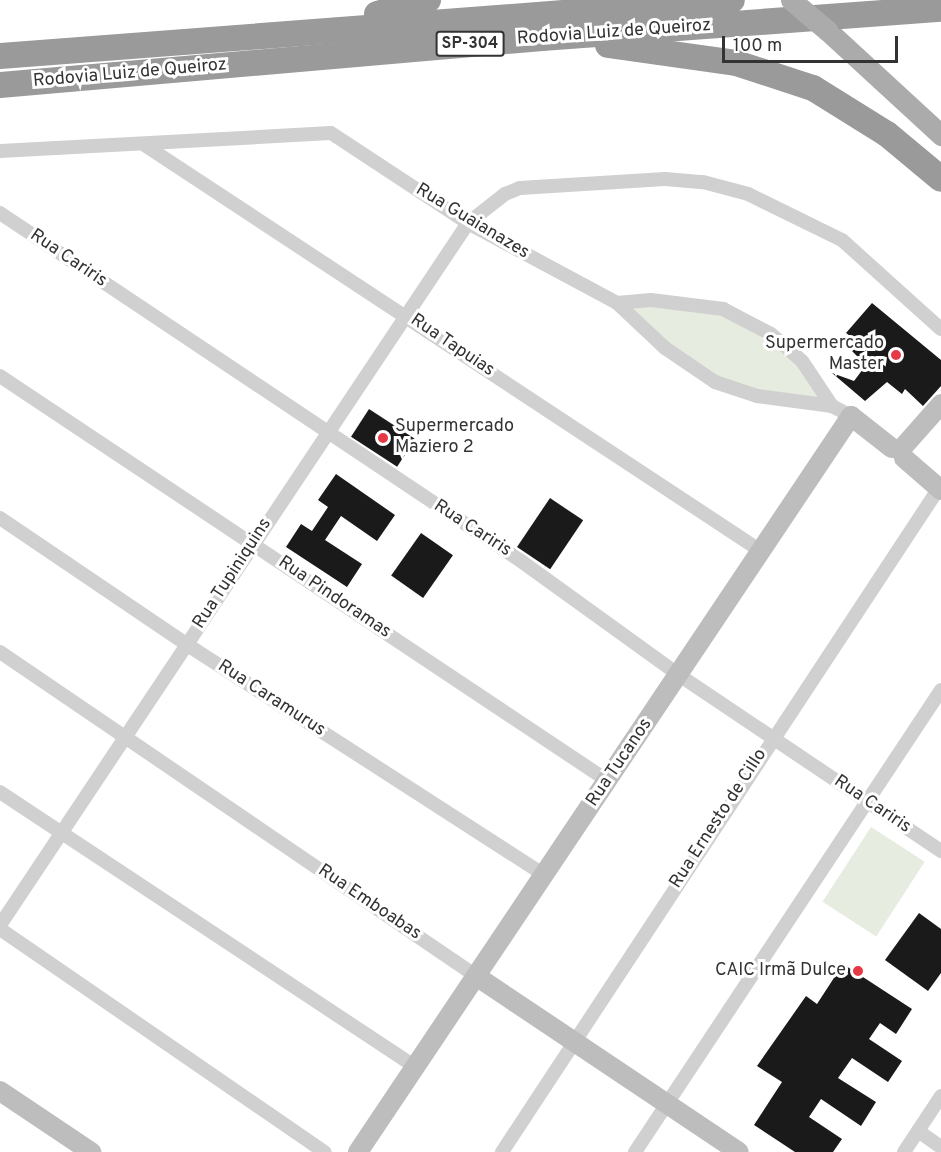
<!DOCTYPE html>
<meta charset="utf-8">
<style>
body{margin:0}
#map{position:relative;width:941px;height:1152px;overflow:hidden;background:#fff;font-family:Overpass,sans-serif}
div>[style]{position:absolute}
.green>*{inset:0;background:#e6ecdf;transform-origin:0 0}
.building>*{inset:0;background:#1a1a1a;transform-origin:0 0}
.street>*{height:14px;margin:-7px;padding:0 7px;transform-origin:7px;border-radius:7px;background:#d0d0d0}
.secondary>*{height:20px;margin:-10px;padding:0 10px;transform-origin:10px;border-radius:10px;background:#bdbdbd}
.primary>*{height:21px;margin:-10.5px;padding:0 10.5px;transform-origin:10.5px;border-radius:10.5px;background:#ababab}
.highway>*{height:26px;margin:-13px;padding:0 13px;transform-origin:13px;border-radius:13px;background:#9a9a9a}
.primary-bridge>*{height:21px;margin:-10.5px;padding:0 10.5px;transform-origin:10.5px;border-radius:10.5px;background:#ababab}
.dots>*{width:16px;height:16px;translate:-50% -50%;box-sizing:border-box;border:3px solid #fff;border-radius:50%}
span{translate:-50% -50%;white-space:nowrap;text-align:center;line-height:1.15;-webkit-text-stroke:6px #fff;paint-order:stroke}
.shield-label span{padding:2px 4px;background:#fff;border:2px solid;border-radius:4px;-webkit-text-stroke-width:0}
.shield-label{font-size:16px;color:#333;font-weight:700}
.street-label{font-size:18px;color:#333}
.poi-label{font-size:18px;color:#333}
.right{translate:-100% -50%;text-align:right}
.left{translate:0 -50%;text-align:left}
.scale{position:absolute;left:722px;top:36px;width:176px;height:27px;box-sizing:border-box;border:3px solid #333;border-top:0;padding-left:8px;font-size:18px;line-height:21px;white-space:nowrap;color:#333;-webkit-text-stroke:4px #fff;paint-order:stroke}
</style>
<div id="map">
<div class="green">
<i style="clip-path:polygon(617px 303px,723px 309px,771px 334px,832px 406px,715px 382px)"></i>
<i style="left:871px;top:827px;width:64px;height:89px;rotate:33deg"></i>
</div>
<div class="building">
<i style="clip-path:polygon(872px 303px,941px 360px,941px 386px,923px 406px,905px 389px,902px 394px,887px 382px,865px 401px,832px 373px,854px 381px,866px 365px,852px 351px,861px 344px,846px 333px)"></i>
<i style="left:369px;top:409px;width:55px;height:33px;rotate:33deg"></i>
<i style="clip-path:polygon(336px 474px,395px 515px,377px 541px,341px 516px,325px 540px,362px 564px,347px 587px,286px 547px,301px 524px,312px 531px,328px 507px,318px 500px)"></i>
<i style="left:550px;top:498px;width:40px;height:59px;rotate:34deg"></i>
<i style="left:421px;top:533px;width:39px;height:52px;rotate:35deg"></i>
<i style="clip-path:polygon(919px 913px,941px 929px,941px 973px,928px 991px,885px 960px)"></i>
<i style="clip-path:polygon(843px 964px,912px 1009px,896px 1034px,880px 1023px,869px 1039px,902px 1061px,888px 1082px,852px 1058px,838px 1078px,876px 1102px,861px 1126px,821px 1099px,809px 1117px,842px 1139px,833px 1152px,795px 1152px,754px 1125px,782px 1082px,757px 1066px,806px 996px,817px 1004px)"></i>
</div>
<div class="street">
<i style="left:143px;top:144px;width:740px;rotate:33.37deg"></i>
<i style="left:0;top:151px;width:331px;rotate:-3.1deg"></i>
<i style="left:331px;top:133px;width:164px;rotate:33.3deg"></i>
<i style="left:468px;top:223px;width:169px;rotate:28.2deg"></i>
<i style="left:617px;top:303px;width:66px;rotate:43.2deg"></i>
<i style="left:665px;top:348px;width:60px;rotate:34.2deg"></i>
<i style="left:715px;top:382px;width:44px;rotate:18.4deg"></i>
<i style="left:757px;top:396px;width:76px;rotate:7.6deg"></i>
<i style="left:832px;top:406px;width:21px;rotate:28deg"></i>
<i style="left:0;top:213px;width:627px;rotate:33.74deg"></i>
<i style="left:521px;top:561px;width:195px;rotate:35.8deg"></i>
<i style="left:679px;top:675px;width:316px;rotate:33.9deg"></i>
<i style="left:617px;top:303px;width:34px;rotate:-5deg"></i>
<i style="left:651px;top:300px;width:73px;rotate:7.1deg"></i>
<i style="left:723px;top:309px;width:54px;rotate:27.5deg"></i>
<i style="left:771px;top:334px;width:41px;rotate:41.1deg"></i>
<i style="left:802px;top:361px;width:54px;rotate:56.3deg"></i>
<i style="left:0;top:376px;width:731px;rotate:33.67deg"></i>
<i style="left:0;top:518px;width:225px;rotate:34.1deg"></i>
<i style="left:186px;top:644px;width:427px;rotate:32.8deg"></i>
<i style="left:0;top:652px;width:576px;rotate:34.24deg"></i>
<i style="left:0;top:792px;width:499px;rotate:33.5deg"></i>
<i style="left:0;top:925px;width:844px;rotate:-56.31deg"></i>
<i style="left:468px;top:223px;width:47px;rotate:-38.1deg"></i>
<i style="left:505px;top:194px;width:16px;rotate:-22deg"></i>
<i style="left:520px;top:188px;width:145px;rotate:-3.6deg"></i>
<i style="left:665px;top:179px;width:38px;rotate:5deg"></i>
<i style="left:703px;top:182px;width:47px;rotate:14.9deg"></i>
<i style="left:748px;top:194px;width:105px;rotate:26.1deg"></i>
<i style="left:842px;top:240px;width:133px;rotate:42deg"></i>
<i style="left:0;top:929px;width:394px;rotate:34.5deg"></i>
<i style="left:918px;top:1131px;width:28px;rotate:35deg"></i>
<i style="left:502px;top:1152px;width:795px;rotate:-56.65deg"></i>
<i style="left:635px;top:1152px;width:554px;rotate:-56.48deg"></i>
<i style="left:904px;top:1152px;width:67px;rotate:-56.5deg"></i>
</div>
<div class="secondary">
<i style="left:904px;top:446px;width:56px;rotate:-48.6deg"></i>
<i style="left:904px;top:458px;width:49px;rotate:40.9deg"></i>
<i style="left:476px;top:976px;width:316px;rotate:33.8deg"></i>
<i style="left:0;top:1091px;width:110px;rotate:33.8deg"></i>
<i style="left:358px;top:1152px;width:886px;rotate:-56.18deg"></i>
<i style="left:851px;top:416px;width:52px;rotate:38deg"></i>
</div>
<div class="primary">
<i style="left:828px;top:31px;width:154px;rotate:42.6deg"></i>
</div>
<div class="highway">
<i style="left:377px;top:14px;width:53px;rotate:-15.4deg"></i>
<i style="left:608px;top:45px;width:129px;rotate:8deg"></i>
<i style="left:736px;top:63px;width:81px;rotate:18deg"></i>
<i style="left:813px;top:88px;width:87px;rotate:31.9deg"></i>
<i style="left:887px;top:134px;width:70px;rotate:39.8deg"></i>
<i style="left:0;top:56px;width:734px;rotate:-4.37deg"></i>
<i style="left:0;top:85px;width:544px;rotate:-4.96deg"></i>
<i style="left:542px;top:38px;width:400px;rotate:-4.2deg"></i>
</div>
<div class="primary-bridge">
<i style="left:791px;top:0;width:48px;rotate:40deg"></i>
</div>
<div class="dots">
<i style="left:896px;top:355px;background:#e63946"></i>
<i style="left:383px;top:438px;background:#e63946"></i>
<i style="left:858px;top:971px;background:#e63946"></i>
</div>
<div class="shield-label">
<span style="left:470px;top:44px">SP-304</span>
</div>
<div class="street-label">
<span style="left:614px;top:33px;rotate:-4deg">Rodovia Luiz de Queiroz</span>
<span style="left:130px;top:74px;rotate:-5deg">Rodovia Luiz de Queiroz</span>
<span style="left:472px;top:222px;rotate:31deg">Rua Guaianazes</span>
<span style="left:68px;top:259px;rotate:34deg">Rua Cariris</span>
<span style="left:452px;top:346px;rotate:34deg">Rua Tapuias</span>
<span style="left:472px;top:529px;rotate:33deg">Rua Cariris</span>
<span style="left:233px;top:574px;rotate:-57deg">Rua Tupiniquins</span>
<span style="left:334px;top:598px;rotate:34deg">Rua Pindoramas</span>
<span style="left:271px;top:699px;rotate:33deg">Rua Caramurus</span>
<span style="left:620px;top:763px;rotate:-56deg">Rua Tucanos</span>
<span style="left:872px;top:805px;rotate:34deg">Rua Cariris</span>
<span style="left:719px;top:819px;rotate:-57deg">Rua Ernesto de Cillo</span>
<span style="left:369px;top:903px;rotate:34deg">Rua Emboabas</span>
</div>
<div class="poi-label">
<span class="right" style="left:884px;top:355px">Supermercado<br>Master</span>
<span class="left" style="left:395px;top:438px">Supermercado<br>Maziero 2</span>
<span class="right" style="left:846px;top:971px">CAIC Irmã Dulce</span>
</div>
<div class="scale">100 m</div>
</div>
